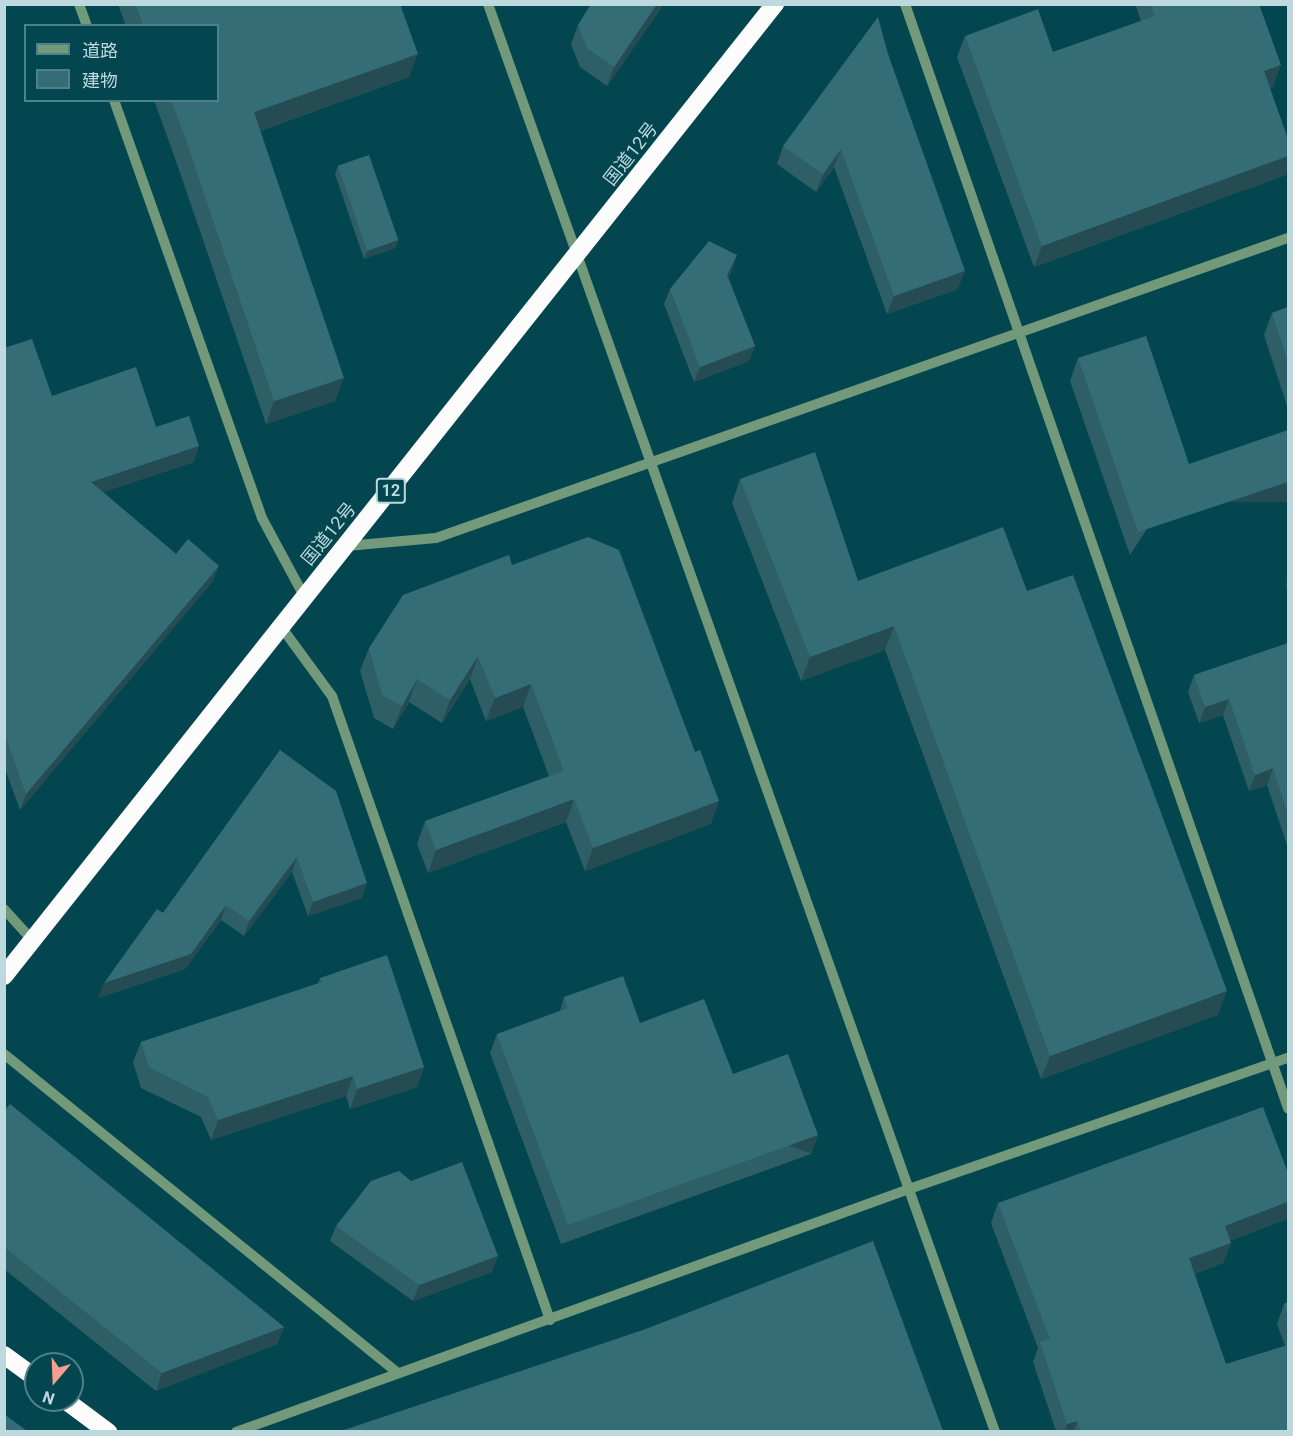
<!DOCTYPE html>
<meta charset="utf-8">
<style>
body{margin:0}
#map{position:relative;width:1293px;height:1436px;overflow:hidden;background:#04464f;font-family:Roboto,"Noto Sans JP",sans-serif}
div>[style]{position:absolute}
.minor>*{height:10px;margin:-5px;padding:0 5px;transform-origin:5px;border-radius:5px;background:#72997a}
.highway>*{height:18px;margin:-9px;padding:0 9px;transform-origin:9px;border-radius:9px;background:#fcfcfc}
.wall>*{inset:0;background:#2e5e66}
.shaded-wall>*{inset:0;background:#254c53;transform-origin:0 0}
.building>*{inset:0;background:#356d77;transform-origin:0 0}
span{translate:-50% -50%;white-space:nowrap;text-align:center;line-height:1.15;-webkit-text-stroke:4.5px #04464f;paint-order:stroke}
.shield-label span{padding:2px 4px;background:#04464f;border:2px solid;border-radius:4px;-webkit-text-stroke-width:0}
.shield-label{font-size:16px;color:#bdd9de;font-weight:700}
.street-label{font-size:18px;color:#bdd9de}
.frame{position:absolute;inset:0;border:6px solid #bdd9de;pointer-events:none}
.legend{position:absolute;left:24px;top:24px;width:195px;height:78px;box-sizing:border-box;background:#04464f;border:2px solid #4e8188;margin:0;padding:8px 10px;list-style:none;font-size:18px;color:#bdd9de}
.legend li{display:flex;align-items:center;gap:12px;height:30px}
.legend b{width:30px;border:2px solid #4e8188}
.north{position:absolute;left:24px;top:1352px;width:60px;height:60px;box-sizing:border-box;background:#04464f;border:2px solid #4e8188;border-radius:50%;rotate:199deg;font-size:16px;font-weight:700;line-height:24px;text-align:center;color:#bdd9de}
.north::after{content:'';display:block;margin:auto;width:21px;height:27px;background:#f59d8e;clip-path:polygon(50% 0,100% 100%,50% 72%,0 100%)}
</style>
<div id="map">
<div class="minor">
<i style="left:79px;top:4px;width:23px;rotate:70deg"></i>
<i style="left:488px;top:4px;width:1515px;rotate:70.45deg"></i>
<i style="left:905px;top:4px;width:1169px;rotate:70.87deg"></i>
<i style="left:114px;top:100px;width:443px;rotate:70.5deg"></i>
<i style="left:262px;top:518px;width:91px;rotate:61.7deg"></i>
<i style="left:347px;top:546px;width:89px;rotate:-5.1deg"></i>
<i style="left:436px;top:538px;width:903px;rotate:-19.4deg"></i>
<i style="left:282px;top:628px;width:84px;rotate:53.7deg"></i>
<i style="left:332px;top:696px;width:661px;rotate:70.74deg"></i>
<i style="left:4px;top:909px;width:43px;rotate:47.8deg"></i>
<i style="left:4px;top:1054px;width:507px;rotate:39deg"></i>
<i style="left:236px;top:1432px;width:716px;rotate:-19.85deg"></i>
<i style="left:909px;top:1189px;width:401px;rotate:-19.1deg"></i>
</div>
<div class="highway">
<i style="left:4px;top:976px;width:1241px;rotate:-51.58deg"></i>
<i style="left:4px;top:1355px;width:39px;rotate:36deg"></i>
<i style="left:65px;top:1400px;width:54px;rotate:36.7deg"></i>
</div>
<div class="wall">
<i style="clip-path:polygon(118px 4px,400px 4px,409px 77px,260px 131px,335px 401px,266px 424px,176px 161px,154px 100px,218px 100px,218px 26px,126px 26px)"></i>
<i style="clip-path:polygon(590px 4px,664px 4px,607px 86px,580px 67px,571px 44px,578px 25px,591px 6px)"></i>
<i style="clip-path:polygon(1135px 4px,1259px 4px,1273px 87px,1270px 88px,1286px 175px,1034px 267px,957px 57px,965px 36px,1053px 52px,1141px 21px)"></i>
<i style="clip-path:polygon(888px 54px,958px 289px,887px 314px,834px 167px,816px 192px,777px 164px,783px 146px)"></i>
<i style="clip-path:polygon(338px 166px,398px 240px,395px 248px,364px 259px,335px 174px)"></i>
<i style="clip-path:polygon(737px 255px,728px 277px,755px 346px,749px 361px,694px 382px,664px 304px,670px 289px)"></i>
<i style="clip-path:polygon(1288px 307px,1288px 409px,1264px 335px,1272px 313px)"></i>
<i style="clip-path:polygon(4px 348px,52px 396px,156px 427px,194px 462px,103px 492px,176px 554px,213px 581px,20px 810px,4px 766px)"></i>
<i style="clip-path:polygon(1078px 358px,1189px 464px,1130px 555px,1070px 381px)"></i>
<i style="clip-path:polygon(740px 479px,858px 581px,1027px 591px,1218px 1015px,1041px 1079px,885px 650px,801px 681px,732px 503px)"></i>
<i style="clip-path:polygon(512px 565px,711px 824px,585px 871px,566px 822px,428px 873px,417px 844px,425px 821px,549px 776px,523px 707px,486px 721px,470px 679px,442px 723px,409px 702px,393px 729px,374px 718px,360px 671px,369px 648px)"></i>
<i style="clip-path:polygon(1288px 578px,1288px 592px,1286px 585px)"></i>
<i style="clip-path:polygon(1288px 643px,1288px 848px,1267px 785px,1249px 791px,1223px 715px,1199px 723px,1188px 692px,1194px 675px)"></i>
<i style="clip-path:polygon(280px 750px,362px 898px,308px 916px,292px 872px,244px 936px,221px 920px,185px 969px,98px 998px,163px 913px)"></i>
<i style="clip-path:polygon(320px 978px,424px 1067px,417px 1087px,350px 1109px,346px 1096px,211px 1140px,201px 1117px,141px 1088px,133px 1062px,141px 1042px,318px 984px)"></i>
<i style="clip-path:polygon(564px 997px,640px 1023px,733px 1074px,818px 1135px,811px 1154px,561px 1244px,490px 1053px,497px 1034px,560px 1011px)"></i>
<i style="clip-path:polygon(4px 1111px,284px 1327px,277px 1344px,156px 1391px,4px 1269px)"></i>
<i style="clip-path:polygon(998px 1203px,1230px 1241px,1231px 1243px,1223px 1263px,1194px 1274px,1226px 1364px,1285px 1346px,1277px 1324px,1284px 1304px,1288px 1302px,1288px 1431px,1056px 1431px,1033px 1362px,1038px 1348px,991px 1223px)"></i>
<i style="clip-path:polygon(336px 1226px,492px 1272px,413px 1301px,330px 1241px)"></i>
</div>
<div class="shaded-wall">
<i style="clip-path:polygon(657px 4px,664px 4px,607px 86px,614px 67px)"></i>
<i style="clip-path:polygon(418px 54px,409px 77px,245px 136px,254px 112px)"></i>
<i style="clip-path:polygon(1281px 65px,1273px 87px,1256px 93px,1264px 71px)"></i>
<i style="clip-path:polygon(841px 149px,834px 167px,816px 192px,823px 174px)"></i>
<i style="clip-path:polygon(1288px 156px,1288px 168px,1286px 175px,1034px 267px,1042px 246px)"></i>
<i style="clip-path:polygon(398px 240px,395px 248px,364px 259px,367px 251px)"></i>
<i style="clip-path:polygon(737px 255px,732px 271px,722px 290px,727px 275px)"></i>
<i style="clip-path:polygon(965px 271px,958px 289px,887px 314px,894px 296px)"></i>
<i style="clip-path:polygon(755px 346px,749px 361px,694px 382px,700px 367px)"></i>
<i style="clip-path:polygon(344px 378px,335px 401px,266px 424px,274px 401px)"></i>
<i style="clip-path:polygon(199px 446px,194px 462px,86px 498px,91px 482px)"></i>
<i style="left:1288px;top:482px;width:20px;height:158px;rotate:90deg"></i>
<i style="clip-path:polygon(219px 566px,213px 581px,20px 810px,26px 794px)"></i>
<i style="clip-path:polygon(894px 626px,885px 650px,801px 681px,810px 657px)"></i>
<i style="clip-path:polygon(478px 656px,470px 679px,442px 723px,450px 700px)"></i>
<i style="clip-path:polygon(417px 679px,409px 702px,393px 729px,402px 706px)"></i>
<i style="clip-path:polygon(531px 684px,523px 707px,486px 721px,495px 698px)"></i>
<i style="clip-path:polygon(1229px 699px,1223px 715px,1199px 723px,1205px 707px)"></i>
<i style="clip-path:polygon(1273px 768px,1267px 785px,1249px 791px,1255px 775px)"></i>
<i style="clip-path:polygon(574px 799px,566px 822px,428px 873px,436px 850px)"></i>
<i style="clip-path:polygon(719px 801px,711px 824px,585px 871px,593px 848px)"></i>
<i style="clip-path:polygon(297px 857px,292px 872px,244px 936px,249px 921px)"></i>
<i style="clip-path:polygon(367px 883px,362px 898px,308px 916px,313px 902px)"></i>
<i style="clip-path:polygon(226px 905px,221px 920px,185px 969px,98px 998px,104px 983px)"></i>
<i style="clip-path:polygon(1227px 991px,1218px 1015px,1041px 1079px,1050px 1056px)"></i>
<i style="clip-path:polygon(424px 1067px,417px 1087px,350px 1109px,357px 1089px)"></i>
<i style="clip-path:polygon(353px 1076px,346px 1096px,211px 1140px,218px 1120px)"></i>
<i style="left:818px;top:1135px;width:20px;height:266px;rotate:110deg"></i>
<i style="clip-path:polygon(1288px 1202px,1288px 1219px,1217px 1246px,1225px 1226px)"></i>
<i style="clip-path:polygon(1231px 1243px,1223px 1263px,1181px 1278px,1189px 1258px)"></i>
<i style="clip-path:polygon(498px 1256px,492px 1272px,413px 1301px,419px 1285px)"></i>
<i style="clip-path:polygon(284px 1327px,277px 1344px,156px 1391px,162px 1373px)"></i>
<i style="clip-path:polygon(1077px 1421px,1074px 1431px,1065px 1431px,1067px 1424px)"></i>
</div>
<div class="building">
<i style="clip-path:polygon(136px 4px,400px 4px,418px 54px,254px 112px,344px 378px,274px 401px,185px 137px,171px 100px,218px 100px,218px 26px,143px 26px)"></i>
<i style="clip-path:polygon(591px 4px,657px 4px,614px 67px,587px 48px,578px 25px)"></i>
<i style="clip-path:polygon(1150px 4px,1259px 4px,1281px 65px,1264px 71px,1288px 139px,1288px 156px,1042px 246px,965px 36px,1038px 9px,1053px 52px,1155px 16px)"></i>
<i style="clip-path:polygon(878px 17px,888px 54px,965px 271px,894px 296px,841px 149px,823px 174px,783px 146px)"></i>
<i style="left:369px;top:155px;width:90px;height:33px;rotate:71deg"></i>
<i style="clip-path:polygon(709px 241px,737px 255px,727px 275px,755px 346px,700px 367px,670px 289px)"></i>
<i style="clip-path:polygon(1288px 307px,1288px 362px,1272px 313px)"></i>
<i style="clip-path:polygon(1146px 336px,1189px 464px,1288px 430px,1288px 482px,1138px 532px,1078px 358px)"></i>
<i style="clip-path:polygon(32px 339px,52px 396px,136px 367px,156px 427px,189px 416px,199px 446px,91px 482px,176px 554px,188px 539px,219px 566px,26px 794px,4px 733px,4px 348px)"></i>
<i style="clip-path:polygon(815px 452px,858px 581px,1003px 527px,1027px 591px,1073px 575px,1227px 991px,1050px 1056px,894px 626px,810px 657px,740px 479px)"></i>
<i style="clip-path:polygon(588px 537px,619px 550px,695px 752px,700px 750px,719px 801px,593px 848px,574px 799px,436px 850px,425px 821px,564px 771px,531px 684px,495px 698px,478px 656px,450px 700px,417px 679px,402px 706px,382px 695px,369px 648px,403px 595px,509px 555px,512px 565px)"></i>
<i style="clip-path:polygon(1288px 643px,1288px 814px,1273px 768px,1255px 775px,1229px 699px,1205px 707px,1194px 675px)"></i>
<i style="clip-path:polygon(280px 750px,336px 791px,367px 883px,313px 902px,297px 857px,249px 921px,226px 905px,191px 954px,104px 983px,157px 909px,163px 913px)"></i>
<i style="clip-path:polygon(387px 955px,424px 1067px,357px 1089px,353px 1076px,218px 1120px,208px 1097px,149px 1067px,141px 1042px,322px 982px,320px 978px)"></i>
<i style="clip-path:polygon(623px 976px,640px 1023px,704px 999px,733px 1074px,788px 1054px,818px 1135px,568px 1225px,497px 1034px,568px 1008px,564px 997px)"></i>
<i style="clip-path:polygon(10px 1104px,284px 1327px,162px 1373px,4px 1247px,4px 1111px)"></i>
<i style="clip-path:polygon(1263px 1107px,1288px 1173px,1288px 1202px,1225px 1226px,1231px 1243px,1189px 1258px,1226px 1364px,1288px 1345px,1288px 1431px,1081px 1431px,1077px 1421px,1067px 1424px,1040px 1342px,1050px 1339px,998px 1203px)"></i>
<i style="clip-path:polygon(462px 1162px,498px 1256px,419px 1285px,336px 1226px,371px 1181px,399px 1171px,411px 1181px)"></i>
<i style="clip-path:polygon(873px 1241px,943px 1431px,341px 1431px,643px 1330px)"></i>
<i style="clip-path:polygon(1288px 1302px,1288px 1316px,1284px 1304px)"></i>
<i style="clip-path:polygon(4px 1414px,27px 1431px,4px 1431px)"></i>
</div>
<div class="shield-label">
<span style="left:391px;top:491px">12</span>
</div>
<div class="street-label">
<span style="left:631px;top:154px;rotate:-52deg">国道12号</span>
<span style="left:329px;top:534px;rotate:-51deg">国道12号</span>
</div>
<div class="frame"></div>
<ul class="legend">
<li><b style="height:8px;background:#72997a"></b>道路</li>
<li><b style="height:16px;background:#356d77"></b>建物</li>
</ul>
<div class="north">N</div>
</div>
